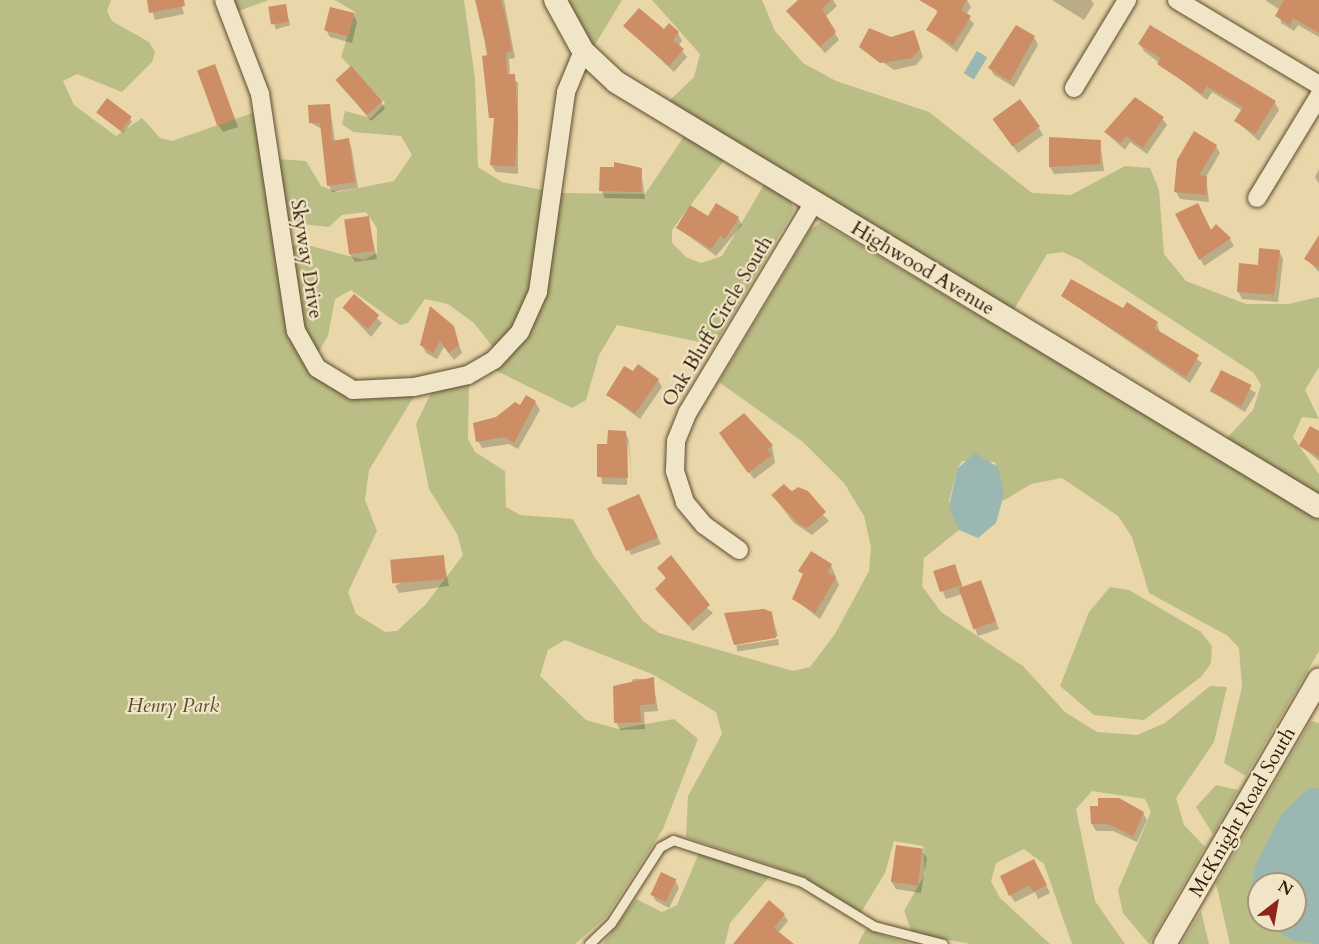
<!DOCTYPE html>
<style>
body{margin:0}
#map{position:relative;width:1319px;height:944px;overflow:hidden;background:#e9d7a9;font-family:Cardo,serif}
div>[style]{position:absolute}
.green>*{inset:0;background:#babd85}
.water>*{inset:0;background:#9ab8b1;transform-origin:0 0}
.shadow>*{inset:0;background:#0003;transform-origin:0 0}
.building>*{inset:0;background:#cd8d65;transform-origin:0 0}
.roads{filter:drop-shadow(0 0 2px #5f4b30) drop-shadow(0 0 2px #5f4b30)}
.service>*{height:9px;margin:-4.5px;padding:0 4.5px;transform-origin:4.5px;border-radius:4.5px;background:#f1e5c7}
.minor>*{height:18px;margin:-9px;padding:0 9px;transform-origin:9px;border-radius:9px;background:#f1e5c7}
.tertiary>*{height:22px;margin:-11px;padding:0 11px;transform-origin:11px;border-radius:11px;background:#f1e5c7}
span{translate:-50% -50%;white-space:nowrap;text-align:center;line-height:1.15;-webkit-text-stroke:4.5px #f1e5c7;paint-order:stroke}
.street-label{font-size:20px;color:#311c07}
.park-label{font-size:20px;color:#5a4c2d;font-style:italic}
.north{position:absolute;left:1247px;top:872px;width:60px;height:60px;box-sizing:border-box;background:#f1e5c7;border:2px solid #a4957a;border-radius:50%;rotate:31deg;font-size:16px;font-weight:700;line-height:24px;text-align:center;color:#311c07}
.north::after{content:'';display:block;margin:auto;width:21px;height:27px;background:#8f2418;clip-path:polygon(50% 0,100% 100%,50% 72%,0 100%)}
</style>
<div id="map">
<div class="green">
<i style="clip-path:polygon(0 0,111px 0,107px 11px,112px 21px,149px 42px,155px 52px,152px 62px,122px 92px,77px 74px,63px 81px,74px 105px,116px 136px,142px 118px,160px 138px,172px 141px,258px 111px,286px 319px,320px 379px,330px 387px,364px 398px,416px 393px,369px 470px,365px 500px,377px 531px,348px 592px,356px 614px,385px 632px,397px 631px,426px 604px,463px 555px,457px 534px,429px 489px,416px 424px,432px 391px,469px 383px,468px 439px,475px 452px,505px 471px,506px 507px,520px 515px,573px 519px,595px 558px,643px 621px,659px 633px,793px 671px,810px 667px,835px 634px,869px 571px,871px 547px,864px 516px,844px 483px,803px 442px,719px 382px,810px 230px,821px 222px,1319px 517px,1319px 651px,1246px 776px,1224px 763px,1242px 687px,1239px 648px,1228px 636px,1149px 593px,1132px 537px,1118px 516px,1062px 478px,1031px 484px,1003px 501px,995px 462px,962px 461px,957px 469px,949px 501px,959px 530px,924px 558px,922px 586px,941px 612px,1023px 666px,1065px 712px,1097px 732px,1137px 735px,1165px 723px,1210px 686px,1227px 687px,1214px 742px,1176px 798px,1184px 825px,1205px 847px,1149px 944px,1123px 913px,1118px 890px,1151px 812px,1145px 799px,1092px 791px,1076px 809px,1095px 901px,1125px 944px,1072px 944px,1044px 864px,1024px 849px,996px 863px,991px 881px,1000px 898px,1050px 944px,971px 944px,912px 933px,904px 911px,925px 874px,923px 846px,894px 841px,885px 873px,860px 914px,802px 876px,686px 837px,688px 796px,722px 734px,716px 712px,652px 674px,565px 640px,548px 650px,540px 676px,586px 720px,618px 729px,674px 719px,698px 739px,663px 829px,606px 917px,575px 944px,0 944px)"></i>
<i style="clip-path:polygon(230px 0,269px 0,236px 12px)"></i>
<i style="clip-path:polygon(335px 0,464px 0,475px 79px,478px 167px,502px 182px,548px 191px,534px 279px,520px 320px,495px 350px,474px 323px,448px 304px,425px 299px,408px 323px,400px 325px,351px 290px,335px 299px,328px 336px,316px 356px,305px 337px,287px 246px,307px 245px,364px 260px,377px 253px,377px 228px,366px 212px,342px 215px,329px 227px,284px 222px,276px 159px,306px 161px,321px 186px,338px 192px,394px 181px,412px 155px,401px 136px,353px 132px,342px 124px,345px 111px,371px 118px,385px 103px,341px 57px,355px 12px)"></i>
<i style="clip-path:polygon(566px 0,622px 0,593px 48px)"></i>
<i style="clip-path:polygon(652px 0,762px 0,775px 31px,803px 63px,836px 81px,929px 112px,1032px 193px,1071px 195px,1125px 166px,1150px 168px,1159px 190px,1164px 254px,1186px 281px,1246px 304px,1288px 304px,1319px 297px,1319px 367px,1305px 390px,1319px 419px,1302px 417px,1293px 437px,1319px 474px,1319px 495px,1226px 439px,1253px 410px,1261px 385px,1254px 373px,1080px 260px,1063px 252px,1047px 254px,1013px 311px,667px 103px,694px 77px,700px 54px)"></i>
<i style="clip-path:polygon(685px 135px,725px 159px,672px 230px,672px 243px,686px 257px,701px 263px,722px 256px,765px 183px,791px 201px,794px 210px,714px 345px,617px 325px,599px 355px,586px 400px,572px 408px,493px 369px,511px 354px,560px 193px,645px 194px)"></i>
<i style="clip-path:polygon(1110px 587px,1129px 590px,1201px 632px,1212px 646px,1211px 663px,1202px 676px,1144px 720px,1094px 715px,1060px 686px,1089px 612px)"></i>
<i style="clip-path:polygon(evenodd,1311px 721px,1319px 723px,1319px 944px,1230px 944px,1216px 884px,1311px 721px,1259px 884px,1295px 884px,1295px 920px,1259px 920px,1259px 884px)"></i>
<i style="clip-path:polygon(1216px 785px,1238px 790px,1213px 834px,1196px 807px)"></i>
<i style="clip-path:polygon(699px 853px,770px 876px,730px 923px,725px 944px,603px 944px,636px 899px,662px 912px,677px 905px)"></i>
<i style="clip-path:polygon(1201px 911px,1209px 944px,1181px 944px)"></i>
<i style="clip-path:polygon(866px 929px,885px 936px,910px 944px,858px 944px)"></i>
</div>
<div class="water">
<i style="left:977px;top:51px;width:12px;height:26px;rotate:31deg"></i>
<i style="clip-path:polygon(975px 453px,998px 467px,1004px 494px,996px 523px,978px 538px,959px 530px,949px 507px,957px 469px)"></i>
<i style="clip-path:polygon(1310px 787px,1319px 789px,1319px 944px,1292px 940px,1260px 920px,1295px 920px,1295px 884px,1259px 884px,1259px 918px,1250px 892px,1255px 866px,1281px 815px)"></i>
</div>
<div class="shadow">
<i style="clip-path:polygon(149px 0,180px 0,184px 14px,155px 20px)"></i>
<i style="clip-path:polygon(480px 0,504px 0,515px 58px,509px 59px,510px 76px,518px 83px,518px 174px,496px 172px,491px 165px,495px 125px)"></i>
<i style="clip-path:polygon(800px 0,833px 0,837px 6px,825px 17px,839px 40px,825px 53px,788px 11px)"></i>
<i style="clip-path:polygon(936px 0,967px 0,971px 7px,966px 15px,974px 24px,957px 52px,928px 30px,937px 15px)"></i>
<i style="clip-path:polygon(1052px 0,1091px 0,1094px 4px,1084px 20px)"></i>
<i style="clip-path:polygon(1265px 0,1319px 0,1319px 37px,1298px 25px,1294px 31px,1281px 23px,1280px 10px)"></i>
<i style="left:285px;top:6px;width:20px;height:15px;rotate:75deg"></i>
<i style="clip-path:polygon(353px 14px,357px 22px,352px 43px,330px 37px,326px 30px)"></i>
<i style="clip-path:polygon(625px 26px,678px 33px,682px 41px,678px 46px,687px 57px,674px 72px)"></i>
<i style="clip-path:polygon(1150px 27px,1275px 103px,1279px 110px,1259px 141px,1236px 121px,1243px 111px,1212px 92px,1207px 100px,1144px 51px,1140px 44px)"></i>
<i style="clip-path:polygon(914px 32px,923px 57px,916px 65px,894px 70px,861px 47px)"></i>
<i style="clip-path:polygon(1034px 37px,1038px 45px,1014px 87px,994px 75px,990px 68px)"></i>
<i style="clip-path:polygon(214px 65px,238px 127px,223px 132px,219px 126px)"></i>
<i style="clip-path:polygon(337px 80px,381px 101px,385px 109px,371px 121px)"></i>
<i style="clip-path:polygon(330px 106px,335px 142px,348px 140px,351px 146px,358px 188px,332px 192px,329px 185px,322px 129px,311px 123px)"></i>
<i style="clip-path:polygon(100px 115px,130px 118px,132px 122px,123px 133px)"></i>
<i style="clip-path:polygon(1162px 118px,1167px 125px,1147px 154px,1130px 142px,1125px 150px,1105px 132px)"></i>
<i style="clip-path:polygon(998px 126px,1039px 128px,1043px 135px,1018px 153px)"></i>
<i style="clip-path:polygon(1100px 141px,1104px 171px,1054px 174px,1050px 167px)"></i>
<i style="clip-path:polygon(1216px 146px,1220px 153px,1206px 177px,1209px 202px,1180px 199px,1176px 192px)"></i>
<i style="clip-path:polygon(615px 169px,641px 170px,645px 199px,605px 198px,601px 190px)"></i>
<i style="clip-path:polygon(1319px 169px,1319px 184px,1315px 177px)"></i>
<i style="clip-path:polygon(1177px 215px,1230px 239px,1234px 246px,1204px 266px)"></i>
<i style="clip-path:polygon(368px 218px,377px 259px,355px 262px,350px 254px)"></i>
<i style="clip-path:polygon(708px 218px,738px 218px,742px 225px,716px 256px,678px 228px)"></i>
<i style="clip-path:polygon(1319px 238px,1319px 272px,1306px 259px)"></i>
<i style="clip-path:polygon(1279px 251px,1283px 259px,1278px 302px,1242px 299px,1238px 291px)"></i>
<i style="clip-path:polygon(354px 296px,382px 323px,371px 337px,344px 308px)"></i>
<i style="clip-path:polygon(1062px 296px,1157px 323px,1160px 333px,1202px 363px,1190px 383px)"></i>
<i style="clip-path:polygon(454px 331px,462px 353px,454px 360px,444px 347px,437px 359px,426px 353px,422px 345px)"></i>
<i style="left:1221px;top:372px;width:41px;height:22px;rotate:31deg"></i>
<i style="clip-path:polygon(634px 374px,658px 380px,662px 387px,640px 419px,608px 395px)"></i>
<i style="clip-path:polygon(535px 402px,540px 410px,518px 449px,509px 444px,482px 448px,478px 441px,496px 418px)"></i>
<i style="clip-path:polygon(625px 432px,629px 440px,632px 485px,628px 437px,627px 485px,602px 484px,599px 446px,609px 446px)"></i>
<i style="clip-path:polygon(1319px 432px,1319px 461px,1301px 446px)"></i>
<i style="clip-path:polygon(725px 441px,772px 446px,775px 463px,754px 479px)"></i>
<i style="clip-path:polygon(798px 489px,829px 521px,812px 535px,793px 522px,773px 495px)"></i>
<i style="clip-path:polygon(642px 503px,661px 544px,631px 555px,609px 510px)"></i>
<i style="clip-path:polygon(443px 557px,449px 586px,399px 593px,395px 586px)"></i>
<i style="clip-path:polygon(831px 565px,839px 585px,820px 619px,794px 599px)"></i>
<i style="clip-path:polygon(954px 566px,963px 587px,984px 589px,999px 629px,978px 636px,962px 594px,946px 599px,935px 572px)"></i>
<i style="clip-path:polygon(659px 568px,713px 613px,693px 631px,657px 589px,667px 580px)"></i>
<i style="clip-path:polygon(771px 613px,778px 636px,736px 645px,733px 641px,726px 614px)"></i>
<i style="left:778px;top:639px;width:6px;height:42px;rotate:81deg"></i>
<i style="clip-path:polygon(633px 679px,653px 679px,658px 711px,644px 712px,645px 729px,620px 730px,616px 722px)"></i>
<i style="clip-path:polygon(1143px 813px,1147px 820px,1137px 842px,1113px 831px,1096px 831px,1092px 824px)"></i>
<i style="clip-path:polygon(922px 851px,927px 858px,921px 893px,896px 889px,891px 881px)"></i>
<i style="clip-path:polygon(1038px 868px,1050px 893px,1038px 899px,1035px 892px,1015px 902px,1010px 895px)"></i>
<i style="clip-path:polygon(675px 880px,679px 888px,669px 908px,656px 901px,651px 893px)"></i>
<i style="clip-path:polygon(784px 915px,788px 921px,778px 933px,792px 944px,738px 944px)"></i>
</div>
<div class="building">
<i style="clip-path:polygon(147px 0,184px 0,185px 6px,149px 13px)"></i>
<i style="clip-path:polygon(475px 0,501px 0,507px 24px,512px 51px,506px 52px,507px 74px,515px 74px,518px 126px,515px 167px,490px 165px,494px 118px,489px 118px,482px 56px,488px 55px)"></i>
<i style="clip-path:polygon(798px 0,831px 0,822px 9px,836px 32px,820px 47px,786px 11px)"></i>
<i style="clip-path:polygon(919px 0,967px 0,961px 10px,971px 16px,953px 45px,926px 30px,938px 11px)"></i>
<i style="clip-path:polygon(1284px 0,1319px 0,1319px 33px,1293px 18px,1290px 25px,1275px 16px)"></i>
<i style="left:286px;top:4px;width:18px;height:18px;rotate:81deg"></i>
<i style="left:330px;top:7px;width:25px;height:24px;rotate:14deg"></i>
<i style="clip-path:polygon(639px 8px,664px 29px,669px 23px,679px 32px,673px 40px,684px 49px,669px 66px,623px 26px)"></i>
<i style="clip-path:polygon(1016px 25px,1035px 36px,1010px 81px,988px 68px)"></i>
<i style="clip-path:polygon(1150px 25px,1276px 101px,1255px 134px,1234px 121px,1243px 107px,1207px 86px,1202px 94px,1157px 64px,1161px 58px,1138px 44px)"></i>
<i style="clip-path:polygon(869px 28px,891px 37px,914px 30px,920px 49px,912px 58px,880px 63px,859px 47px)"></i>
<i style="left:215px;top:64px;width:59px;height:19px;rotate:70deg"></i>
<i style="left:351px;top:66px;width:47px;height:21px;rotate:48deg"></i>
<i style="clip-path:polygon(1135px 97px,1164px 117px,1143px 148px,1126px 136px,1121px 143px,1104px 132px)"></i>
<i style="left:107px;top:98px;width:31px;height:18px;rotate:37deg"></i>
<i style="left:1020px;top:99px;width:34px;height:34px;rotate:54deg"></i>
<i style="clip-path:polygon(330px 104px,332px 141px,349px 138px,355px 182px,327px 186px,320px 123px,309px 123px,308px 105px)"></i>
<i style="clip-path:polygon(1194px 131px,1217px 145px,1199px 175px,1207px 176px,1206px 195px,1174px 192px,1177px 160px)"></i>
<i style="clip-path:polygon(1049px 137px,1101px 140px,1100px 164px,1049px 167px)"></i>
<i style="clip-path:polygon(614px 162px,642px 168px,641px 192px,599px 191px,600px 167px,614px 167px)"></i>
<i style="clip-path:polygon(716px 203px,739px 217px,725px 239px,720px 236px,711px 249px,676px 228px,690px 205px,708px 216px)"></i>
<i style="clip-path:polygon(1198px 203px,1211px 230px,1216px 224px,1231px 238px,1199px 260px,1175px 214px)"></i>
<i style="left:369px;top:216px;width:35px;height:25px;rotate:82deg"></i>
<i style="clip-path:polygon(1319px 235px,1319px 268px,1304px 259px)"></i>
<i style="clip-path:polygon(1259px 248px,1280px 250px,1274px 295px,1237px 292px,1239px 263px,1258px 265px)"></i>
<i style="clip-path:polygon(1071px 279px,1123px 308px,1127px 302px,1158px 322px,1154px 328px,1199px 355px,1186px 377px,1061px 296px)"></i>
<i style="left:354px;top:294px;width:33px;height:18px;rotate:40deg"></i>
<i style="clip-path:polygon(430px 306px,454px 326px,459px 345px,449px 353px,440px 341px,433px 353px,420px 345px)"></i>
<i style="clip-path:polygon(638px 364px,659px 379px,635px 413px,606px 395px,624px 366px,633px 371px)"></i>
<i style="left:1221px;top:370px;width:34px;height:24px;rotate:26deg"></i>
<i style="clip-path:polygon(526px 395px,536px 401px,514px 443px,504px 437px,476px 442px,473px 423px,496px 417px,515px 402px,520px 405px)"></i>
<i style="clip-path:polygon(744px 413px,773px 445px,767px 450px,772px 455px,748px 473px,719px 433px)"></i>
<i style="clip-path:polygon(1310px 426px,1319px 431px,1319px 457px,1299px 446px)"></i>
<i style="clip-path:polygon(608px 430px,626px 431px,628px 478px,597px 477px,597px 444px,607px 444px)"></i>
<i style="clip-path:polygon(784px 484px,792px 492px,798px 487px,808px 491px,826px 512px,807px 528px,799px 524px,771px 495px)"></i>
<i style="left:639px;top:494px;width:47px;height:35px;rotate:66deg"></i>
<i style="clip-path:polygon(811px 551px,832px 564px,827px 572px,836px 577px,815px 613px,792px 599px,803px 574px,798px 571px)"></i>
<i style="left:444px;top:555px;width:24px;height:54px;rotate:85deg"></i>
<i style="clip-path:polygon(671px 555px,710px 605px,688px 625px,655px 589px,666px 578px,657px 568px)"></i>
<i style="left:955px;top:564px;width:22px;height:23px;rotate:72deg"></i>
<i style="left:981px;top:580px;width:44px;height:24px;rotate:70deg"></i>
<i style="clip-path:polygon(764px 609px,772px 612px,776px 638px,734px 645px,724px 613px)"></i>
<i style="clip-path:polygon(654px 677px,655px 704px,640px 705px,641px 722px,614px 723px,613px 686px)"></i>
<i style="clip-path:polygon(1098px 798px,1119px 798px,1144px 812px,1133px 836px,1108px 824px,1091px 824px,1090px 806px,1098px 806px)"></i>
<i style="left:896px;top:845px;width:27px;height:37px;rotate:8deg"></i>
<i style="clip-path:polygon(1034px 859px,1047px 885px,1033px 892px,1030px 885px,1009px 896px,1000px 876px)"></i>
<i style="left:661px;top:872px;width:17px;height:25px;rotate:25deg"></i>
<i style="clip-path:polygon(769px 900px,785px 914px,774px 928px,794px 944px,733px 944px)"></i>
</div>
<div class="roads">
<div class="service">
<i style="left:589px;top:944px;width:30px;rotate:-44deg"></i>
<i style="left:611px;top:923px;width:90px;rotate:-57.2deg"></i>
<i style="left:660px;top:847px;width:15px;rotate:-28deg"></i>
<i style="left:673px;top:840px;width:136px;rotate:18deg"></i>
<i style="left:802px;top:882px;width:84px;rotate:31.4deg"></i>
<i style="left:874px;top:926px;width:71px;rotate:14.6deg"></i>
</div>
<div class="minor">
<i style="left:224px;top:0;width:101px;rotate:69deg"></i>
<i style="left:260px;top:94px;width:240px;rotate:81.4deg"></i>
<i style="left:296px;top:331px;width:43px;rotate:60.4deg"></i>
<i style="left:317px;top:368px;width:42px;rotate:31.4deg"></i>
<i style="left:353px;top:390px;width:61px;rotate:-2.8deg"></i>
<i style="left:414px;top:387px;width:55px;rotate:-12.5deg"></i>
<i style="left:468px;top:375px;width:30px;rotate:-30deg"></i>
<i style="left:494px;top:360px;width:38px;rotate:-47deg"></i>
<i style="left:520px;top:332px;width:44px;rotate:-65.8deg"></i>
<i style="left:538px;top:292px;width:202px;rotate:-82deg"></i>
<i style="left:566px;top:92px;width:44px;rotate:-67.5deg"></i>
<i style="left:1177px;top:0;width:165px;rotate:30.9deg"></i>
<i style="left:1074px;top:88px;width:103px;rotate:-58.9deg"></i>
<i style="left:1257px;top:198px;width:119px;rotate:-58.7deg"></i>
<i style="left:739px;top:550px;width:43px;rotate:-144.5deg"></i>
<i style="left:704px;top:525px;width:30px;rotate:-130deg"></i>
<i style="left:685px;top:502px;width:33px;rotate:-108deg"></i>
<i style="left:675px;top:471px;width:30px;rotate:-88deg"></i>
<i style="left:676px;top:441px;width:31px;rotate:-68deg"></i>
<i style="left:688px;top:412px;width:245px;rotate:-59deg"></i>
</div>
<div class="tertiary">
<i style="left:555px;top:0;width:58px;rotate:61.2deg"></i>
<i style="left:583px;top:51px;width:45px;rotate:43.2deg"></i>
<i style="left:616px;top:82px;width:821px;rotate:31.16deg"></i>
<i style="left:1165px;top:944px;width:306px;rotate:-59.8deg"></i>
</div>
</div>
<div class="street-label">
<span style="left:307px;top:259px;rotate:81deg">Skyway Drive</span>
<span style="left:923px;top:268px;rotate:31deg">Highwood Avenue</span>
<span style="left:717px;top:321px;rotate:-59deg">Oak Bluff Circle South</span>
<span style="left:1242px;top:812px;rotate:-60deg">McKnight Road South</span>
</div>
<div class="park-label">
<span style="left:173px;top:705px">Henry Park</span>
</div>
<div class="north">N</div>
</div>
